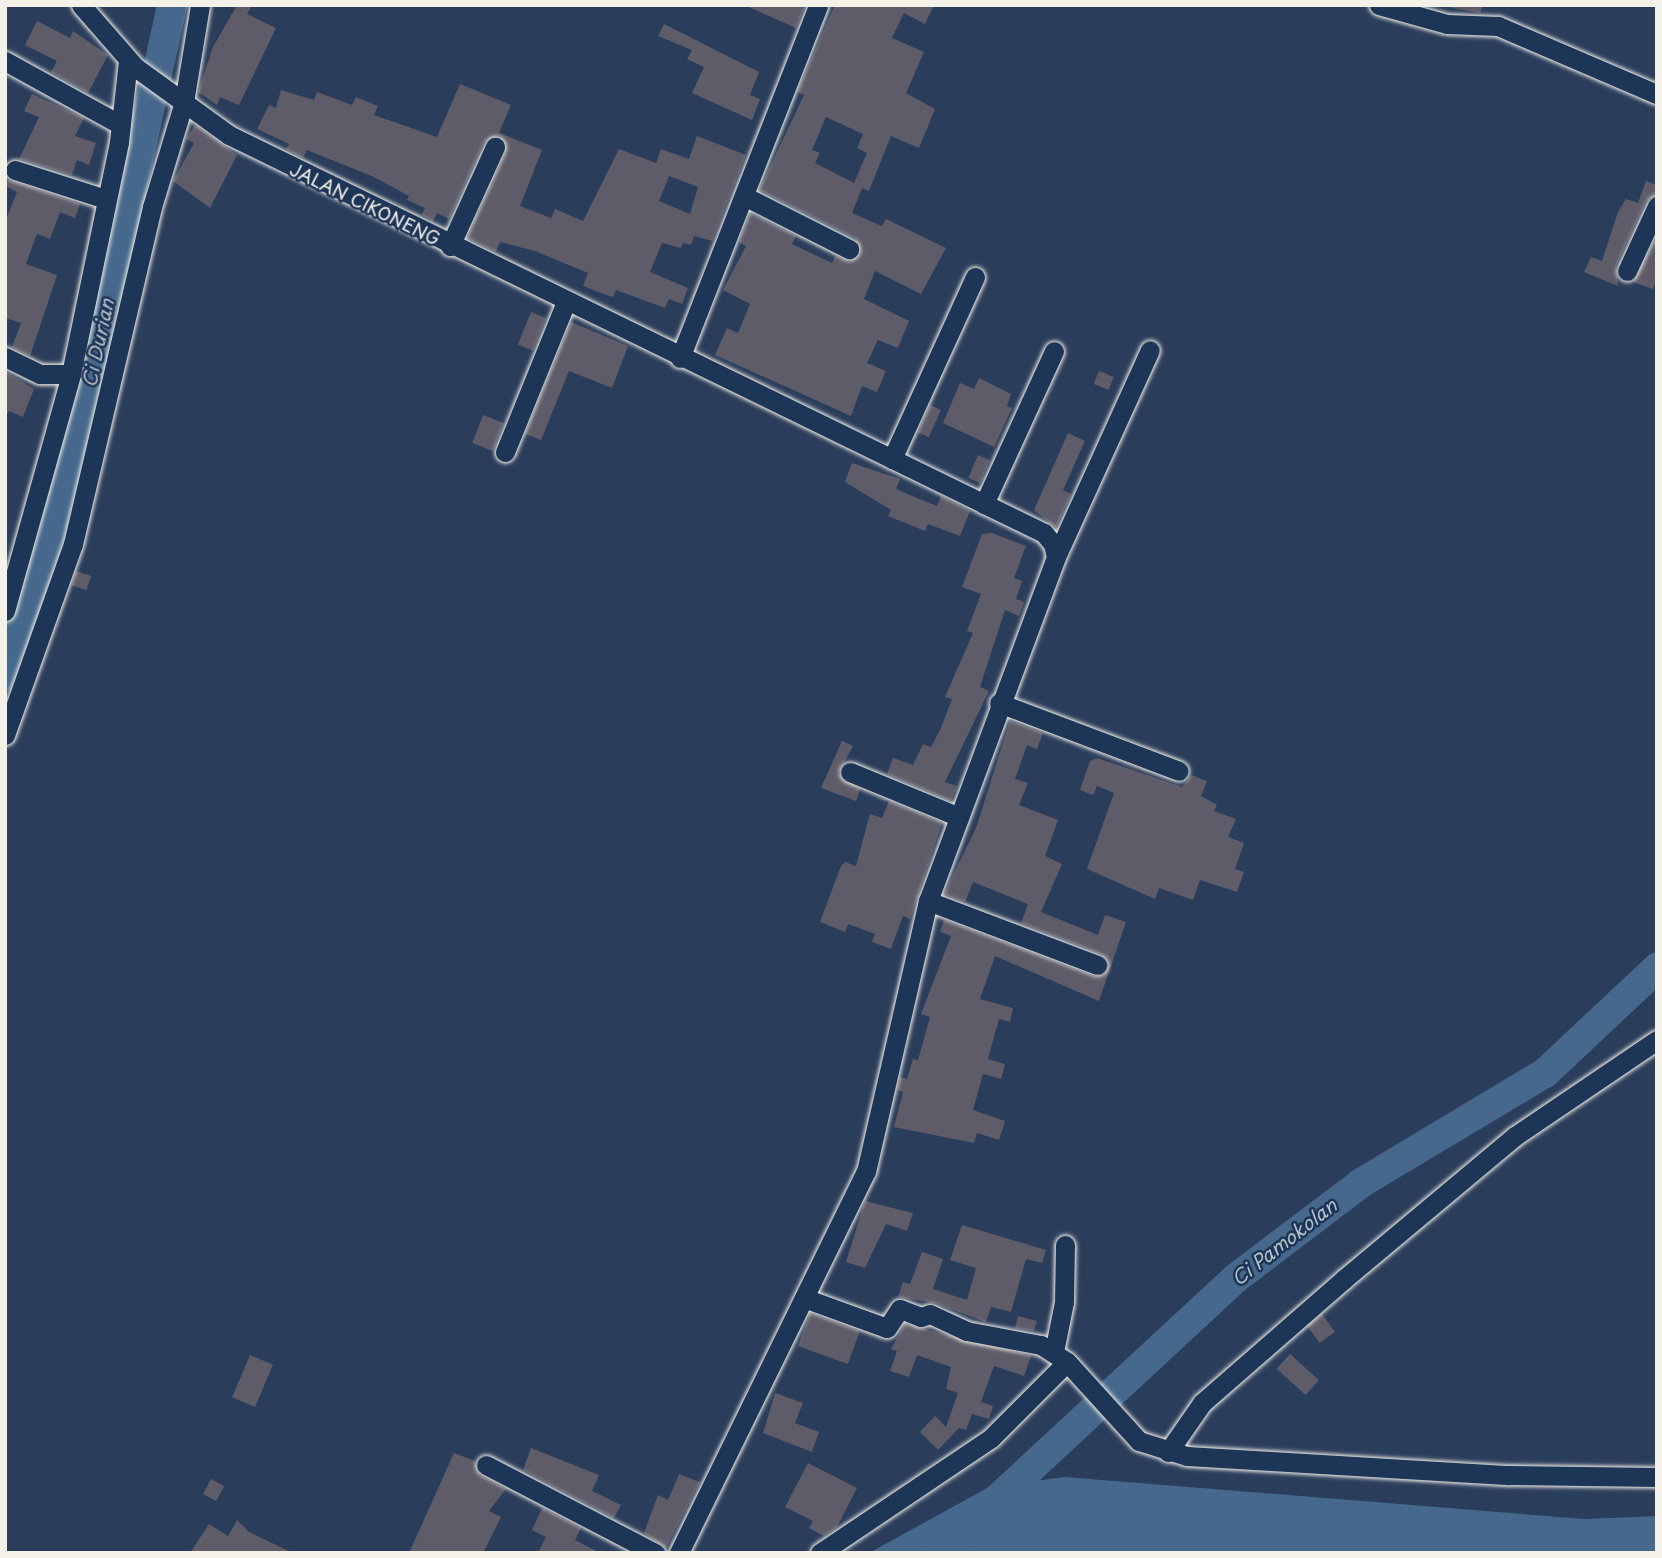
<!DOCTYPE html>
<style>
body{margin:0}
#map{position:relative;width:1662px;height:1558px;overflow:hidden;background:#2a3d5b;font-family:"Playpen Sans",sans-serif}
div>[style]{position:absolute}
.water>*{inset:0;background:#45688c}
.river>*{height:30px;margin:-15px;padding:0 15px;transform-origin:15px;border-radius:15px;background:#45688c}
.building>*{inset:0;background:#5f5c6a;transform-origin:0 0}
.roads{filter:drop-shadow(0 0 2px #f4f1e8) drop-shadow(0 0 2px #f4f1e8)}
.minor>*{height:19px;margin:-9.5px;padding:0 9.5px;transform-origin:9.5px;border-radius:9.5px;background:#1d3557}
span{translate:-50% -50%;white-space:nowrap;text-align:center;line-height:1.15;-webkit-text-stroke:5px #1d3557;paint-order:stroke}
.street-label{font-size:18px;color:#f4f1e8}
.water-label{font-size:19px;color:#b7c1c8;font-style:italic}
.frame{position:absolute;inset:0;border:7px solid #f4f1e8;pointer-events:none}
</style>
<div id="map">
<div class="water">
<i style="clip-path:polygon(1065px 1477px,1584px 1519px,1657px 1516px,1657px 1553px,869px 1553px,989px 1487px)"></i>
</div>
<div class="river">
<i style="left:5px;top:676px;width:207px;rotate:-72.3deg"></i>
<i style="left:68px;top:479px;width:485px;rotate:-77.6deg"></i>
<i style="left:939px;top:1553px;width:405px;rotate:-42.8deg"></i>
<i style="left:1236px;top:1278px;width:157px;rotate:-37.2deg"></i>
<i style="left:1361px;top:1183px;width:214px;rotate:-30.9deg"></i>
<i style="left:1545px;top:1073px;width:154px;rotate:-43.2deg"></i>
</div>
<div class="building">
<i style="clip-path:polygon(237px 5px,252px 5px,247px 14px,276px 28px,239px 105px,220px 97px,217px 105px,198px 92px,213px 47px)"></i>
<i style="clip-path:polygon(744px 5px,805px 5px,796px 28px)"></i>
<i style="clip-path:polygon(evenodd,835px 5px,934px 5px,925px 24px,904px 13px,892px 38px,924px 52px,906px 93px,935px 109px,926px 131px,919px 148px,891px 136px,869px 191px,862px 188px,852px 213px,882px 226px,886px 219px,946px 248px,921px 294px,875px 271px,864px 299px,909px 321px,898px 348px,878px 340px,867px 363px,886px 371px,877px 392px,862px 386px,851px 416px,715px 355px,727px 328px,738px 333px,750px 304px,723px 290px,746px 246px,739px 242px,750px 213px,796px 236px,792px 244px,832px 263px,835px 256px,850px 261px,860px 254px,855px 238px,759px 190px,804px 95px,797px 92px,835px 5px,826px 117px,863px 134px,857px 148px,867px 153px,854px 183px,815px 163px,820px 153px,812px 150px,826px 117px)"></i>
<i style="clip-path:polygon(1438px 5px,1483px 5px,1480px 13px)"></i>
<i style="clip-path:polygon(37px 21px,70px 38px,73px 31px,108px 55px,88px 93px,51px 72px,57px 61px,25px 45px)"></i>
<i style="clip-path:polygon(664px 24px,759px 72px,750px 95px,760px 99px,752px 120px,692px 93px,704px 67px,687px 59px,692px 50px,658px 36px)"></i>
<i style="clip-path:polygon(evenodd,460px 84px,511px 105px,499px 133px,542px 150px,520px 206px,551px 218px,555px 209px,583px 221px,619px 149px,656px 163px,661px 149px,689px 159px,697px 136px,746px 155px,712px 241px,694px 236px,691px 245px,683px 243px,681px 248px,662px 243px,650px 272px,688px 288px,682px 304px,669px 299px,665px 308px,616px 290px,613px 297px,604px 294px,583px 286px,588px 273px,535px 251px,500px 242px,496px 252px,467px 238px,506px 152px,499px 136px,484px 142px,449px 219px,437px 213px,433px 221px,422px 215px,425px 208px,407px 200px,409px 196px,374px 177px,307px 150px,303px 158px,286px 149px,289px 144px,257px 129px,269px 105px,276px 108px,281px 90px,314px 100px,317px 92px,352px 105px,356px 97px,378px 106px,374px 115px,437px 137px,460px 84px,669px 176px,698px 187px,690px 214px,659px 201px,669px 176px)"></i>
<i style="clip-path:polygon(32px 94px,84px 118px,75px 136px,96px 143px,89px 165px,77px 160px,72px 175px,19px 159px,39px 117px,24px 111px)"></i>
<i style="clip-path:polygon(195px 125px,237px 155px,210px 208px,173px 181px,194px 143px,186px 139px)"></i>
<i style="clip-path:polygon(8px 180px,80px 204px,75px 218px,60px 212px,50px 239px,37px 234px,26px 264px,57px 275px,30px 356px,12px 347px,21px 323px,5px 318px,5px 222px,17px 192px,5px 186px)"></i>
<i style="clip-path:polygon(1646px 181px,1657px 185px,1657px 194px,1646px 201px,1616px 266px,1618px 286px,1584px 272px,1591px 257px,1602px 261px,1618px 212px,1626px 199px,1638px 203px)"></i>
<i style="clip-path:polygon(1657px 236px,1657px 279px,1653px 289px,1633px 282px)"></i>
<i style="left:531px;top:312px;width:16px;height:35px;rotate:22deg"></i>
<i style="clip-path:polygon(571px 322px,628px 346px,612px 388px,569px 371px,541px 440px,525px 434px)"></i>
<i style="clip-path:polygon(5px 371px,34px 389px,23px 417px,9px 411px,5px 417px)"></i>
<i style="left:1099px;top:371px;width:16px;height:14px;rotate:22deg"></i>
<i style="clip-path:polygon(979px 378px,1011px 394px,1007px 406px,1012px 408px,994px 447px,943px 423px,960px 383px,974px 389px)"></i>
<i style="left:930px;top:405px;width:12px;height:30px;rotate:24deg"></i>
<i style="left:483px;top:415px;width:22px;height:30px;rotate:21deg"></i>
<i style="clip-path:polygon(1068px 433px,1085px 441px,1063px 490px,1071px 494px,1056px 528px,1034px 510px)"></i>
<i style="left:978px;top:455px;width:13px;height:25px;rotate:23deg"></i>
<i style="clip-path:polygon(852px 463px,900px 479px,896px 489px,917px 498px,937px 506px,941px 496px,970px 511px,960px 536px,928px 524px,925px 531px,888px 516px,891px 510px,845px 482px)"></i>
<i style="clip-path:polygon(992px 533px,1026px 546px,1014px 578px,1022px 581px,1016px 599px,1024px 602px,1019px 616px,1005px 610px,980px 687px,989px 691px,945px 782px,957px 786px,951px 801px,887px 774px,893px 758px,913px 765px,923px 744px,931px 747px,941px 728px,952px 699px,945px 697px,973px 633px,967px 631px,981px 594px,962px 587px,982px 534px)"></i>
<i style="left:76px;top:571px;width:16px;height:15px;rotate:18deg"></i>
<i style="clip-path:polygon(1010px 721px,1043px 733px,1037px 749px,1027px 745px,1015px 779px,1028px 783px,1019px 805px,1058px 820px,1045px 856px,1062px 864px,1041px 912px,1098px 935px,1105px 915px,1126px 922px,1099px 1001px,995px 956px,980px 999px,1013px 1008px,1010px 1022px,999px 1019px,988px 1059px,1005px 1064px,1001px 1079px,983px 1074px,973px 1110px,1005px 1121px,999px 1140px,977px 1133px,974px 1143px,894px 1127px,903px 1092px,897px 1090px,900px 1077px,907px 1079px,913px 1059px,918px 1060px,930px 1017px,921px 1014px,951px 936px,940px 932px,944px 920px,1093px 976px,1104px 975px,1109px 964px,1101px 954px,1021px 923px,1028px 904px,973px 882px,965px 902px,944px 894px,976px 828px)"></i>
<i style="clip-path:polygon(842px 741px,853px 746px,838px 774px,860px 789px,856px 801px,821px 788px)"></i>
<i style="clip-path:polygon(1097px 758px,1182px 787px,1191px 775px,1207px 781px,1201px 796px,1217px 805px,1214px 811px,1236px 819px,1228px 837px,1244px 843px,1235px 869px,1244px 872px,1237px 892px,1200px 880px,1193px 900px,1159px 888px,1155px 899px,1087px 869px,1114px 793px,1097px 786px,1093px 795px,1080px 790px,1090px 761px)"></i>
<i style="clip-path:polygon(889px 801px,942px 823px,910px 919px,903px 916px,891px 949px,872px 942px,875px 934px,848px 924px,845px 932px,820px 922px,841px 866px,845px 862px,856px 866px,870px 814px,882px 818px)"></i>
<i style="clip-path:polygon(865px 1201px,913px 1213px,907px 1231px,886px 1224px,865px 1268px,846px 1262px)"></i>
<i style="clip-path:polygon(962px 1225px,1046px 1250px,1042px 1263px,1026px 1259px,1011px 1312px,991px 1307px,986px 1322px,935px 1303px,898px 1297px,903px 1282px,910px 1284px,922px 1252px,943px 1259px,933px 1289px,967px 1300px,976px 1268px,950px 1260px)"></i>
<i style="left:810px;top:1313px;width:53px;height:35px;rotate:20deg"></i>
<i style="left:1322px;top:1314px;width:22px;height:19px;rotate:54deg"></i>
<i style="clip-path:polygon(1018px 1316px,1037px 1321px,1034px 1331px,1015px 1328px)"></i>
<i style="clip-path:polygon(905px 1324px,1031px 1356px,1024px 1376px,994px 1366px,981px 1402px,993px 1406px,989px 1419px,972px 1414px,966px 1430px,959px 1428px,938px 1450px,920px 1432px,935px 1416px,946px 1427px,958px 1393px,946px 1389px,951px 1367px,917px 1355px,909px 1377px,890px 1371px,897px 1351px,891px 1349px)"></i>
<i style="left:1290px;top:1354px;width:39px;height:20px;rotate:42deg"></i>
<i style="left:250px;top:1355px;width:25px;height:46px;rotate:23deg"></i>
<i style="clip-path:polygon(775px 1393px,803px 1403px,795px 1423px,819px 1432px,812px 1452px,763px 1433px)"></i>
<i style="clip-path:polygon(531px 1448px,599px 1475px,592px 1491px,621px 1505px,614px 1518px,523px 1470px)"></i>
<i style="clip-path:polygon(454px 1453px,475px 1461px,480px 1475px,506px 1489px,489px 1511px,501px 1517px,483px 1553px,409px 1553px)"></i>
<i style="clip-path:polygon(808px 1463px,857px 1488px,837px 1527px,824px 1536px,809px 1528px,813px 1521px,785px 1507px)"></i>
<i style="clip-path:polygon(679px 1474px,700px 1482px,666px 1548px,644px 1533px,658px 1495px,668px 1500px)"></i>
<i style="left:211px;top:1479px;width:15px;height:17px;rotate:28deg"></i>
<i style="clip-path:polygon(542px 1508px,581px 1528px,575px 1540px,600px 1553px,538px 1553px,546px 1537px,532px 1530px)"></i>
<i style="clip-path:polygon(237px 1520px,249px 1532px,293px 1553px,190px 1553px,209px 1524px,228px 1536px)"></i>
</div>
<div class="roads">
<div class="minor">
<i style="left:81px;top:5px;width:82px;rotate:48.9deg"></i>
<i style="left:135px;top:67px;width:116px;rotate:35.9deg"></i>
<i style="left:229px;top:135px;width:907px;rotate:26.03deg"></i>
<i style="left:1044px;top:533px;width:14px;rotate:51deg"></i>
<i style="left:1053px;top:544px;width:13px;rotate:77deg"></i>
<i style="left:1056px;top:557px;width:367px;rotate:110.4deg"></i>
<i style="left:928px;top:901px;width:277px;rotate:102.9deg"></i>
<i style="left:866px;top:1171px;width:425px;rotate:116.1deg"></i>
<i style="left:1379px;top:5px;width:71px;rotate:15.6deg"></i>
<i style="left:1447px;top:24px;width:51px;rotate:2.2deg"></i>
<i style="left:1498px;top:26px;width:173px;rotate:23.2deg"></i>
<i style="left:5px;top:61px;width:132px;rotate:28.9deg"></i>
<i style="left:15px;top:170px;width:96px;rotate:17.7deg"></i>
<i style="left:744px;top:196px;width:118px;rotate:26.8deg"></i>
<i style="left:450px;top:246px;width:109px;rotate:-65.6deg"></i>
<i style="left:1627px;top:271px;width:72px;rotate:-65.2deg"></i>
<i style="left:5px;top:357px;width:39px;rotate:26deg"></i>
<i style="left:40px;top:374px;width:31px"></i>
<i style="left:680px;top:358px;width:379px;rotate:-68.6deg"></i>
<i style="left:505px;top:452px;width:162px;rotate:-67.9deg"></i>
<i style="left:892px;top:459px;width:200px;rotate:-65.5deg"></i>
<i style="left:984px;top:504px;width:168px;rotate:-65.4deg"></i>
<i style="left:1056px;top:557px;width:227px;rotate:-65.6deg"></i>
<i style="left:5px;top:611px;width:246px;rotate:-74.4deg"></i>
<i style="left:71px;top:374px;width:237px;rotate:-78.3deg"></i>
<i style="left:119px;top:142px;width:82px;rotate:-83.7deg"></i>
<i style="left:999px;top:703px;width:192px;rotate:20.7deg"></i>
<i style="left:5px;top:735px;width:203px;rotate:-70.4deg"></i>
<i style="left:73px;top:544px;width:346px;rotate:-76.8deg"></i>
<i style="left:152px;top:207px;width:110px;rotate:-73.1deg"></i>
<i style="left:184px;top:102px;width:98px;rotate:-80.6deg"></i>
<i style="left:850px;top:772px;width:118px;rotate:22.4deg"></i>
<i style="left:928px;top:901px;width:181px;rotate:20.7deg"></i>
<i style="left:804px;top:1298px;width:88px;rotate:19.9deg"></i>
<i style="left:887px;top:1328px;width:23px;rotate:-56deg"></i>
<i style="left:900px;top:1309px;width:22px;rotate:21deg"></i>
<i style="left:921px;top:1317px;width:9px;rotate:-18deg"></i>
<i style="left:930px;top:1314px;width:40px;rotate:25deg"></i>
<i style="left:966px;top:1331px;width:76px;rotate:10.6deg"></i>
<i style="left:1041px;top:1345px;width:31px;rotate:33deg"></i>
<i style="left:1054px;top:1352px;width:51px;rotate:-78.7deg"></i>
<i style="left:1064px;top:1302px;width:57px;rotate:-89deg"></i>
<i style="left:1168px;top:1452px;width:60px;rotate:-55.2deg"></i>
<i style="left:1202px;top:1403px;width:189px;rotate:-41.1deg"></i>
<i style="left:1344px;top:1279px;width:223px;rotate:-39.9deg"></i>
<i style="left:1515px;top:1136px;width:171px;rotate:-34.1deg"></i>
<i style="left:486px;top:1465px;width:191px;rotate:27.5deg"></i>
<i style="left:820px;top:1553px;width:206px;rotate:-33.9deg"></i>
<i style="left:991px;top:1438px;width:107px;rotate:-45deg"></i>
<i style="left:1067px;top:1362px;width:107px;rotate:47.7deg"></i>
<i style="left:1139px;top:1441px;width:50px;rotate:17.4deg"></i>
<i style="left:1187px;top:1456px;width:323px;rotate:3.4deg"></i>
<i style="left:1509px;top:1475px;width:148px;rotate:0.8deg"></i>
</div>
</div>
<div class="street-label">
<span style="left:365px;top:204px;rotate:26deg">JALAN CIKONENG</span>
</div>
<div class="water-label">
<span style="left:98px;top:343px;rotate:-78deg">Ci Durian</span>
<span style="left:1284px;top:1242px;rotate:-38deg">Ci Pamokolan</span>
</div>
<div class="frame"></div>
</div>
